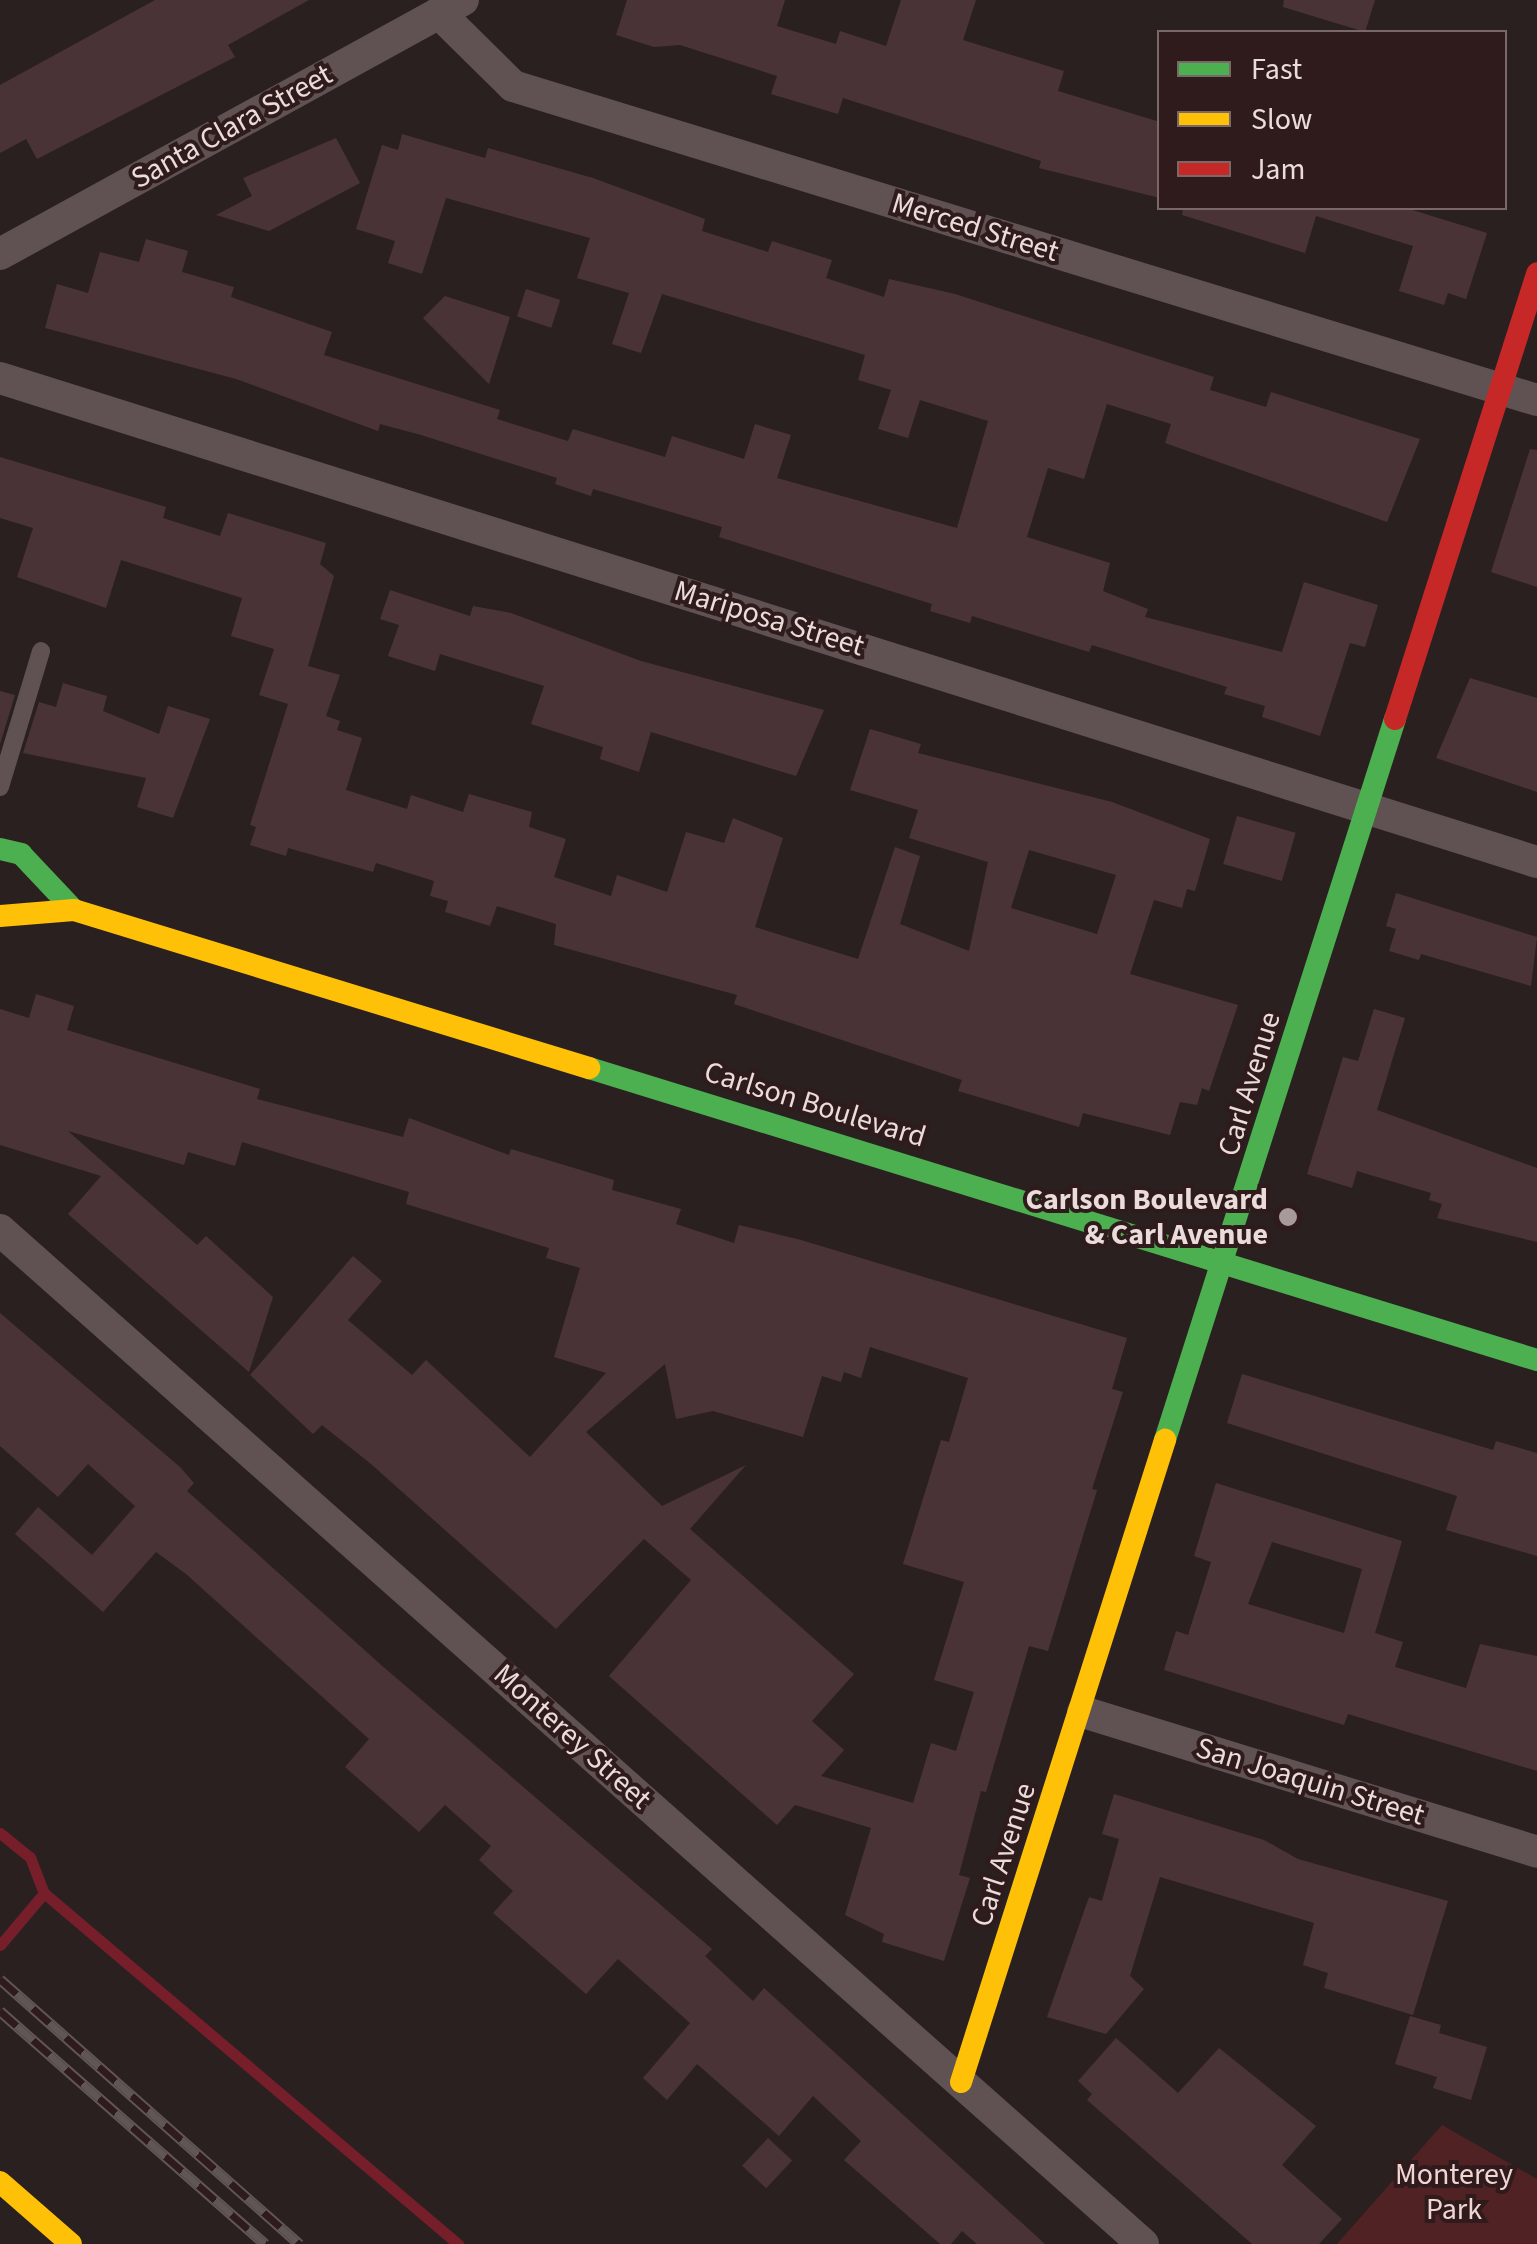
<!DOCTYPE html>
<style>
body{margin:0}
#map{position:relative;width:1537px;height:2244px;overflow:hidden;background:#2a2020;font-family:"Source Sans 3",sans-serif}
div>[style]{position:absolute}
.green>*{inset:0;background:#512224}
.stream>*{height:11px;margin:-5.5px;padding:0 5.5px;transform-origin:5.5px;border-radius:5.5px;background:#761f2a}
.building>*{inset:0;background:#4a3337;transform-origin:0 0}
.lane>*{height:18px;margin:-9px;padding:0 9px;transform-origin:9px;border-radius:9px;background:#605252}
.street>*{height:32px;margin:-16px;padding:0 16px;transform-origin:16px;border-radius:16px;background:#605252}
.fast>*{height:22px;margin:-11px;padding:0 11px;transform-origin:11px;border-radius:11px;background:#4caf50}
.slow>*{height:22px;margin:-11px;padding:0 11px;transform-origin:11px;border-radius:11px;background:#ffc107}
.jam>*{height:22px;margin:-11px;padding:0 11px;transform-origin:11px;border-radius:11px;background:#c62828}
.rail>*{height:11px;margin-top:-5.5px;transform-origin:0;background:repeating-linear-gradient(90deg,#2f1b1b 0 22px,#615656 0 44px);box-sizing:border-box;border-block:2px solid #615656}
.dots>*{width:28px;height:28px;translate:-50% -50%;box-sizing:border-box;border:5px solid #2f1b1b;border-radius:50%}
span{translate:-50% -50%;white-space:nowrap;text-align:center;line-height:1.15;-webkit-text-stroke:8px #2f1b1b;paint-order:stroke}
.street-label{font-size:30px;color:#eadcdb}
.poi-label{font-size:30px;color:#eadcdb;font-weight:700}
.right{translate:-100% -50%;text-align:right}
.park-label{font-size:30px;color:#f1d4d4}
.legend{position:absolute;left:1157px;top:30px;width:350px;height:180px;box-sizing:border-box;background:#2f1b1b;border:2px solid #7a6868;margin:0;padding:12px 18px;list-style:none;font-size:30px;color:#eadcdb}
.legend li{display:flex;align-items:center;gap:20px;height:50px}
.legend b{width:50px;border:2px solid #7a6868}
</style>
<div id="map">
<div class="green">
<i style="clip-path:polygon(1442px 2125px,1537px 2179px,1537px 2244px,1337px 2244px)"></i>
</div>
<div class="stream">
<i style="left:0;top:1833px;width:38px;rotate:39deg"></i>
<i style="left:30px;top:1857px;width:39px;rotate:69deg"></i>
<i style="left:44px;top:1893px;width:68px;rotate:130.2deg"></i>
<i style="left:44px;top:1893px;width:543px;rotate:40.29deg"></i>
</div>
<div class="building">
<i style="clip-path:polygon(155px 0,309px 0,228px 45px,235px 57px,37px 159px,26px 139px,0 153px,0 85px)"></i>
<i style="clip-path:polygon(627px 0,785px 0,777px 26px,836px 44px,840px 31px,886px 46px,901px 0,976px 0,963px 40px,1064px 71px,1058px 91px,1160px 122px,1160px 198px,1039px 168px,1041px 161px,843px 98px,838px 114px,771px 94px,777px 76px,680px 45px,654px 47px,616px 35px)"></i>
<i style="clip-path:polygon(1284px 0,1375px 0,1365px 32px,1283px 7px)"></i>
<i style="clip-path:polygon(402px 134px,485px 158px,488px 148px,593px 178px,705px 219px,702px 231px,768px 252px,772px 241px,832px 260px,826px 278px,884px 297px,889px 279px,955px 294px,1214px 377px,1210px 390px,1266px 407px,1271px 392px,1420px 439px,1387px 522px,1165px 443px,1171px 424px,1107px 404px,1084px 479px,1048px 468px,1027px 537px,1110px 563px,1103px 591px,1148px 609px,1145px 617px,1282px 652px,1304px 582px,1378px 605px,1365px 647px,1350px 643px,1320px 736px,1262px 717px,1265px 706px,1224px 694px,1227px 687px,1092px 645px,1089px 652px,972px 616px,970px 623px,930px 611px,932px 604px,719px 537px,722px 527px,593px 489px,591px 496px,555px 484px,557px 478px,421px 435px,380px 424px,378px 431px,236px 379px,45px 328px,57px 284px,88px 293px,100px 252px,139px 262px,146px 239px,188px 251px,182px 272px,234px 287px,231px 297px,332px 332px,324px 355px,500px 410px,497px 419px,568px 441px,573px 429px,665px 457px,672px 436px,744px 459px,755px 424px,791px 435px,777px 478px,957px 528px,988px 421px,920px 400px,908px 438px,878px 429px,891px 390px,858px 380px,865px 355px,662px 294px,641px 353px,612px 344px,629px 293px,577px 278px,590px 238px,446px 198px,422px 274px,388px 263px,395px 241px,356px 229px,382px 145px,398px 150px)"></i>
<i style="clip-path:polygon(336px 138px,360px 183px,269px 231px,216px 215px,252px 196px,243px 178px)"></i>
<i style="clip-path:polygon(1183px 208px,1406px 208px,1487px 233px,1466px 299px,1448px 293px,1444px 305px,1399px 291px,1413px 246px,1316px 216px,1305px 253px,1182px 215px)"></i>
<i style="left:526px;top:289px;width:36px;height:29px;rotate:18deg"></i>
<i style="clip-path:polygon(445px 296px,510px 317px,489px 384px,423px 318px)"></i>
<i style="clip-path:polygon(1530px 449px,1537px 450px,1537px 587px,1491px 572px)"></i>
<i style="clip-path:polygon(evenodd,0 457px,166px 507px,163px 518px,220px 536px,228px 513px,326px 543px,320px 564px,334px 576px,308px 666px,340px 675px,326px 716px,340px 721px,337px 730px,362px 738px,346px 790px,407px 809px,411px 795px,463px 812px,469px 794px,532px 812px,529px 827px,566px 839px,554px 877px,611px 896px,617px 875px,667px 892px,686px 832px,724px 843px,733px 818px,783px 838px,755px 927px,858px 959px,895px 847px,920px 856px,900px 924px,969px 951px,988px 862px,909px 838px,918px 810px,850px 790px,870px 729px,921px 744px,918px 753px,1112px 802px,1210px 839px,1195px 891px,1187px 889px,1182px 908px,1154px 900px,1130px 974px,1238px 1005px,1209px 1091px,1202px 1088px,1197px 1105px,1180px 1102px,1170px 1135px,1083px 1113px,1079px 1127px,958px 1091px,962px 1080px,734px 1004px,737px 995px,554px 945px,556px 924px,497px 906px,490px 926px,445px 912px,448px 901px,430px 896px,434px 881px,376px 863px,373px 872px,288px 848px,286px 856px,250px 845px,256px 827px,250px 825px,288px 704px,259px 695px,274px 649px,231px 636px,242px 598px,121px 560px,106px 608px,17px 577px,33px 528px,0 518px,0 457px,1029px 850px,1116px 875px,1097px 934px,1011px 908px,1029px 850px)"></i>
<i style="clip-path:polygon(390px 590px,470px 616px,473px 606px,511px 613px,641px 661px,824px 710px,796px 776px,651px 732px,639px 772px,600px 759px,603px 747px,531px 724px,544px 686px,440px 654px,435px 671px,388px 656px,399px 625px,380px 619px)"></i>
<i style="clip-path:polygon(1470px 678px,1537px 698px,1537px 792px,1436px 758px)"></i>
<i style="clip-path:polygon(63px 683px,107px 696px,103px 711px,159px 734px,168px 706px,210px 719px,173px 818px,137px 807px,146px 778px,23px 753px,39px 702px,56px 707px)"></i>
<i style="clip-path:polygon(0 691px,15px 695px,0 744px)"></i>
<i style="left:1237px;top:816px;width:61px;height:50px;rotate:16deg"></i>
<i style="clip-path:polygon(1396px 893px,1537px 937px,1531px 986px,1421px 954px,1419px 960px,1389px 951px,1396px 929px,1386px 926px)"></i>
<i style="clip-path:polygon(evenodd,36px 994px,74px 1006px,67px 1030px,260px 1089px,257px 1099px,403px 1137px,409px 1118px,509px 1155px,511px 1149px,614px 1180px,612px 1190px,681px 1209px,676px 1224px,734px 1243px,739px 1225px,801px 1240px,1127px 1338px,1112px 1389px,1123px 1392px,1092px 1489px,1097px 1490px,1048px 1651px,1029px 1646px,986px 1792px,981px 1791px,959px 1875px,970px 1878px,944px 1961px,882px 1942px,884px 1934px,845px 1915px,871px 1828px,795px 1805px,777px 1825px,609px 1676px,691px 1580px,644px 1539px,556px 1629px,371px 1464px,322px 1425px,313px 1434px,250px 1375px,353px 1256px,382px 1281px,348px 1320px,412px 1375px,426px 1360px,530px 1457px,606px 1373px,554px 1357px,580px 1268px,546px 1258px,549px 1248px,406px 1204px,409px 1192px,242px 1142px,235px 1166px,188px 1152px,184px 1165px,68px 1131px,197px 1245px,206px 1236px,273px 1297px,249px 1372px,68px 1214px,101px 1176px,0 1145px,0 1009px,29px 1018px,36px 994px,870px 1347px,968px 1378px,949px 1442px,941px 1440px,903px 1564px,964px 1582px,934px 1680px,974px 1692px,956px 1751px,931px 1743px,913px 1803px,821px 1776px,844px 1750px,812px 1721px,854px 1674px,690px 1529px,746px 1465px,662px 1506px,586px 1432px,665px 1364px,676px 1419px,713px 1411px,803px 1437px,822px 1376px,841px 1382px,844px 1372px,861px 1378px,870px 1347px)"></i>
<i style="clip-path:polygon(1374px 1009px,1405px 1018px,1377px 1110px,1537px 1168px,1537px 1242px,1437px 1218px,1442px 1204px,1429px 1200px,1431px 1193px,1357px 1171px,1352px 1188px,1307px 1174px,1343px 1057px,1358px 1061px)"></i>
<i style="clip-path:polygon(0 1313px,180px 1467px,194px 1483px,187px 1491px,380px 1664px,712px 1949px,705px 1956px,753px 2001px,764px 1988px,1045px 2244px,977px 2244px,962px 2231px,951px 2244px,940px 2244px,844px 2160px,861px 2141px,813px 2096px,779px 2136px,697px 2064px,667px 2100px,643px 2078px,690px 2023px,618px 1959px,586px 1994px,493px 1913px,513px 1891px,479px 1860px,491px 1846px,445px 1805px,419px 1832px,345px 1767px,369px 1739px,186px 1574px,156px 1552px,103px 1612px,15px 1534px,38px 1507px,92px 1555px,135px 1506px,88px 1464px,58px 1497px,0 1446px)"></i>
<i style="clip-path:polygon(1242px 1374px,1493px 1450px,1496px 1441px,1537px 1453px,1537px 1556px,1446px 1530px,1457px 1496px,1227px 1423px)"></i>
<i style="clip-path:polygon(evenodd,1216px 1483px,1402px 1541px,1375px 1633px,1403px 1642px,1395px 1667px,1466px 1688px,1480px 1644px,1537px 1656px,1537px 1771px,1348px 1714px,1344px 1725px,1164px 1670px,1176px 1631px,1188px 1635px,1211px 1562px,1194px 1556px,1216px 1483px,1272px 1542px,1362px 1569px,1344px 1633px,1248px 1604px,1272px 1542px)"></i>
<i style="clip-path:polygon(1114px 1794px,1264px 1840px,1298px 1859px,1448px 1901px,1413px 2015px,1324px 1988px,1328px 1973px,1303px 1965px,1314px 1923px,1160px 1877px,1130px 1976px,1144px 1989px,1106px 2034px,1047px 2017px,1089px 1897px,1102px 1901px,1119px 1839px,1102px 1834px)"></i>
<i style="clip-path:polygon(1410px 2016px,1441px 2025px,1439px 2033px,1487px 2047px,1471px 2100px,1433px 2088px,1437px 2077px,1395px 2064px)"></i>
<i style="clip-path:polygon(1116px 2038px,1178px 2093px,1219px 2048px,1316px 2126px,1282px 2165px,1342px 2219px,1319px 2244px,1252px 2244px,1087px 2100px,1092px 2094px,1078px 2081px)"></i>
<i style="left:768px;top:2138px;width:33px;height:38px;rotate:43deg"></i>
</div>
<div class="lane">
<i style="left:0;top:787px;width:142px;rotate:-73.2deg"></i>
</div>
<div class="street">
<i style="left:439px;top:13px;width:104px;rotate:44.6deg"></i>
<i style="left:513px;top:86px;width:1071px;rotate:17.05deg"></i>
<i style="left:0;top:254px;width:528px;rotate:-28.75deg"></i>
<i style="left:0;top:378px;width:1611px;rotate:17.48deg"></i>
<i style="left:0;top:1230px;width:1528px;rotate:41.58deg"></i>
<i style="left:1083px;top:1712px;width:475px;rotate:17.1deg"></i>
</div>
<div class="fast">
<i style="left:0;top:849px;width:22px;rotate:13deg"></i>
<i style="left:21px;top:854px;width:77px;rotate:46.6deg"></i>
<i style="left:589px;top:1068px;width:992px;rotate:17.12deg"></i>
<i style="left:1165px;top:1440px;width:757px;rotate:-72.31deg"></i>
</div>
<div class="slow">
<i style="left:0;top:916px;width:74px;rotate:-4.6deg"></i>
<i style="left:74px;top:910px;width:539px;rotate:17.06deg"></i>
<i style="left:961px;top:2082px;width:674px;rotate:-72.37deg"></i>
<i style="left:0;top:2182px;width:94px;rotate:41.1deg"></i>
</div>
<div class="jam">
<i style="left:1395px;top:719px;width:468px;rotate:-72.3deg"></i>
</div>
<div class="rail">
<i style="left:0;top:1979px;width:400px;rotate:41.5deg"></i>
<i style="left:0;top:2011px;width:353px;rotate:41.3deg"></i>
</div>
<div class="dots">
<i style="left:1288px;top:1217px;background:#a79a9a"></i>
</div>
<div class="street-label">
<span style="left:232px;top:127px;rotate:-29deg">Santa Clara Street</span>
<span style="left:975px;top:228px;rotate:17deg">Merced Street</span>
<span style="left:769px;top:619px;rotate:17deg">Mariposa Street</span>
<span style="left:1250px;top:1084px;rotate:-73deg">Carl Avenue</span>
<span style="left:815px;top:1105px;rotate:17deg">Carlson Boulevard</span>
<span style="left:572px;top:1737px;rotate:42deg">Monterey Street</span>
<span style="left:1310px;top:1782px;rotate:17deg">San Joaquin Street</span>
<span style="left:1004px;top:1855px;rotate:-72deg">Carl Avenue</span>
</div>
<div class="poi-label">
<span class="right" style="left:1268px;top:1217px">Carlson Boulevard<br>&amp; Carl Avenue</span>
</div>
<div class="park-label">
<span style="left:1454px;top:2192px">Monterey<br>Park</span>
</div>
<ul class="legend">
<li><b style="height:12px;background:#4caf50"></b>Fast</li>
<li><b style="height:12px;background:#ffc107"></b>Slow</li>
<li><b style="height:12px;background:#c62828"></b>Jam</li>
</ul>
</div>
